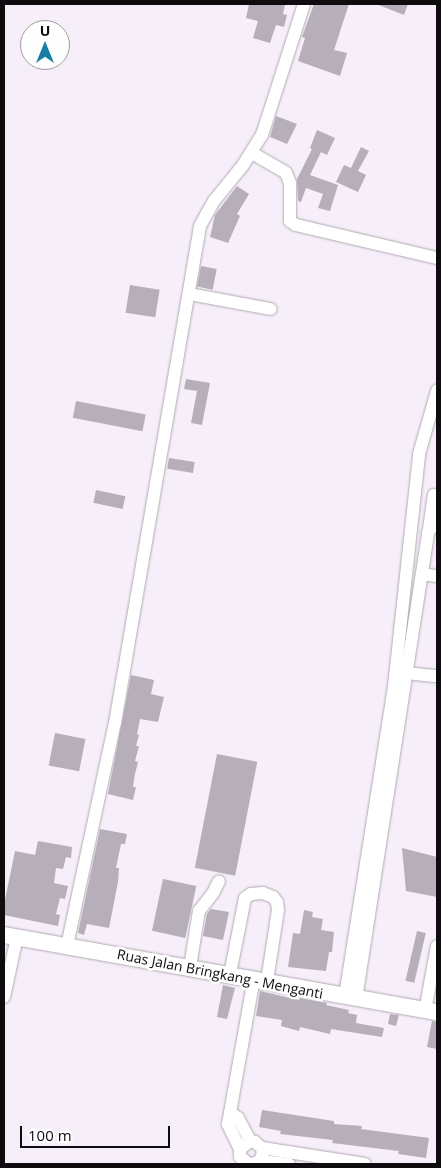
<!DOCTYPE html>
<style>
body{margin:0}
#map{position:relative;width:441px;height:1168px;overflow:hidden;background:#f6eef8;font-family:"Open Sans",sans-serif}
div>[style]{position:absolute}
.building>*{inset:0;background:#b6aeb8;transform-origin:0 0}
.roads{filter:drop-shadow(0 0 1px #b1a9b3) drop-shadow(0 0 1px #b1a9b3)}
.minor>*{height:12px;margin:-6px;padding:0 6px;transform-origin:6px;border-radius:6px;background:#fff}
.major>*{height:16px;margin:-8px;padding:0 8px;transform-origin:8px;border-radius:8px;background:#fff}
span{translate:-50% -50%;white-space:nowrap;text-align:center;line-height:1.15;-webkit-text-stroke:5px #fefefe;paint-order:stroke}
.street-label{font-size:14px;color:#0f0c0f}
.frame{position:absolute;inset:0;border:5px solid #0f0c0f;pointer-events:none}
.north{position:absolute;left:20px;top:20px;width:50px;height:50px;box-sizing:border-box;background:#fefefe;border:1px solid #9e9d9e;border-radius:50%;rotate:0deg;font-size:14px;font-weight:700;line-height:20px;text-align:center;color:#0f0c0f}
.north::after{content:'';display:block;margin:auto;width:18px;height:22px;background:#157ea7;clip-path:polygon(50% 0,100% 100%,50% 72%,0 100%)}
.scale{position:absolute;left:20px;top:1126px;width:150px;height:22px;box-sizing:border-box;border:2px solid #0f0c0f;border-top:0;padding-left:6px;font-size:15px;line-height:18px;white-space:nowrap;color:#0f0c0f;-webkit-text-stroke:4px #fefefe;paint-order:stroke}
</style>
<div id="map">
<div class="building">
<i style="clip-path:polygon(249px 4px,285px 4px,283px 14px,287px 15px,284px 27px,276px 25px,270px 43px,253px 38px,258px 21px,246px 18px)"></i>
<i style="clip-path:polygon(314px 4px,349px 4px,334px 50px,347px 53px,340px 76px,298px 61px,305px 38px,302px 37px)"></i>
<i style="clip-path:polygon(376px 4px,408px 4px,404px 15px)"></i>
<i style="clip-path:polygon(276px 116px,297px 124px,287px 144px,270px 137px)"></i>
<i style="clip-path:polygon(317px 130px,335px 138px,327px 155px,321px 152px,310px 175px,338px 185px,330px 211px,318px 208px,323px 194px,306px 188px,301px 202px,298px 201px,297px 179px,312px 149px,310px 148px)"></i>
<i style="clip-path:polygon(361px 147px,369px 151px,358px 171px,366px 175px,358px 192px,336px 182px,344px 165px,351px 168px)"></i>
<i style="clip-path:polygon(237px 186px,249px 194px,237px 214px,240px 216px,228px 243px,210px 237px,215px 215px)"></i>
<i style="left:201px;top:266px;width:16px;height:21px;rotate:11deg"></i>
<i style="left:130px;top:285px;width:30px;height:28px;rotate:9deg"></i>
<i style="clip-path:polygon(186px 379px,210px 383px,202px 425px,191px 423px,197px 391px,184px 389px)"></i>
<i style="left:76px;top:401px;width:71px;height:17px;rotate:11deg"></i>
<i style="left:169px;top:458px;width:26px;height:11px;rotate:9deg"></i>
<i style="left:96px;top:490px;width:30px;height:13px;rotate:12deg"></i>
<i style="clip-path:polygon(131px 675px,154px 680px,151px 694px,164px 697px,158px 722px,140px 719px,137px 734px,139px 735px,136px 746px,139px 746px,135px 761px,138px 762px,135px 774px,133px 787px,136px 787px,133px 800px,108px 794px)"></i>
<i style="left:55px;top:733px;width:31px;height:33px;rotate:11deg"></i>
<i style="left:217px;top:754px;width:41px;height:116px;rotate:11deg"></i>
<i style="clip-path:polygon(100px 829px,127px 834px,125px 844px,121px 844px,116px 868px,119px 868px,118px 882px,109px 928px,87px 924px,84px 935px,78px 933px)"></i>
<i style="clip-path:polygon(38px 841px,72px 847px,71px 858px,66px 857px,63px 869px,56px 868px,54px 883px,68px 886px,65px 899px,60px 898px,56px 914px,60px 915px,58px 926px,4px 915px,4px 905px,15px 851px,35px 855px)"></i>
<i style="clip-path:polygon(402px 848px,437px 857px,437px 897px,406px 891px)"></i>
<i style="left:163px;top:879px;width:34px;height:53px;rotate:12deg"></i>
<i style="clip-path:polygon(211px 909px,229px 912px,223px 940px,203px 936px,207px 914px)"></i>
<i style="clip-path:polygon(304px 910px,313px 912px,312px 917px,323px 919px,321px 930px,334px 932px,332px 952px,329px 952px,326px 971px,288px 967px,293px 933px,300px 934px)"></i>
<i style="left:417px;top:931px;width:9px;height:51px;rotate:13deg"></i>
<i style="clip-path:polygon(223px 985px,235px 988px,227px 1019px,217px 1017px)"></i>
<i style="clip-path:polygon(260px 991px,299px 1000px,300px 998px,327px 1003px,326px 1005px,349px 1010px,348px 1013px,357px 1015px,356px 1023px,384px 1028px,382px 1037px,331px 1029px,330px 1034px,300px 1027px,299px 1031px,281px 1026px,282px 1020px,256px 1016px)"></i>
<i style="clip-path:polygon(390px 1014px,399px 1015px,396px 1026px,388px 1024px)"></i>
<i style="clip-path:polygon(432px 1021px,437px 1022px,437px 1049px,427px 1047px)"></i>
<i style="clip-path:polygon(262px 1110px,334px 1121px,334px 1124px,362px 1126px,361px 1129px,429px 1138px,426px 1158px,398px 1154px,399px 1151px,332px 1143px,333px 1140px,280px 1134px,281px 1131px,259px 1127px)"></i>
</div>
<div class="roads">
<div class="minor">
<i style="left:252px;top:153px;width:39px;rotate:30deg"></i>
<i style="left:286px;top:173px;width:11px;rotate:68deg"></i>
<i style="left:290px;top:183px;width:38px;rotate:90deg"></i>
<i style="left:290px;top:221px;width:7px;rotate:34deg"></i>
<i style="left:296px;top:225px;width:145px;rotate:13.2deg"></i>
<i style="left:189px;top:294px;width:83px;rotate:10.4deg"></i>
<i style="left:429px;top:529px;width:34px;rotate:-82deg"></i>
<i style="left:434px;top:495px;width:3px;rotate:18deg"></i>
<i style="left:422px;top:574px;width:15px;rotate:8deg"></i>
<i style="left:406px;top:673px;width:31px;rotate:6deg"></i>
<i style="left:67px;top:946px;width:228px;rotate:-77.9deg"></i>
<i style="left:115px;top:723px;width:504px;rotate:-80.29deg"></i>
<i style="left:200px;top:226px;width:29px;rotate:-61deg"></i>
<i style="left:214px;top:201px;width:46px;rotate:-51.1deg"></i>
<i style="left:243px;top:165px;width:36px;rotate:-58deg"></i>
<i style="left:262px;top:135px;width:138px;rotate:-72.2deg"></i>
<i style="left:190px;top:967px;width:57px;rotate:-80.9deg"></i>
<i style="left:199px;top:911px;width:23px;rotate:-52deg"></i>
<i style="left:213px;top:893px;width:13px;rotate:-63deg"></i>
<i style="left:230px;top:974px;width:77px;rotate:-78.8deg"></i>
<i style="left:245px;top:898px;width:7px;rotate:-34deg"></i>
<i style="left:251px;top:894px;width:12px;rotate:-5deg"></i>
<i style="left:263px;top:893px;width:11px;rotate:22deg"></i>
<i style="left:273px;top:897px;width:6px;rotate:51deg"></i>
<i style="left:277px;top:902px;width:8px;rotate:83deg"></i>
<i style="left:278px;top:910px;width:72px;rotate:98.8deg"></i>
<i style="left:345px;top:996px;width:314px;rotate:-81deg"></i>
<i style="left:394px;top:686px;width:233px;rotate:-83.8deg"></i>
<i style="left:419px;top:454px;width:66px;rotate:-74.1deg"></i>
<i style="left:4px;top:997px;width:61px;rotate:-77.8deg"></i>
<i style="left:356px;top:999px;width:473px;rotate:-81.2deg"></i>
<i style="left:428px;top:532px;width:14px;rotate:-51deg"></i>
<i style="left:425px;top:1011px;width:66px;rotate:-79.5deg"></i>
<i style="left:230px;top:1112px;width:10px;rotate:37deg"></i>
<i style="left:238px;top:1118px;width:26px;rotate:62deg"></i>
<i style="left:262px;top:1148px;width:104px;rotate:8.8deg"></i>
<i style="left:240px;top:1149px;width:13px;rotate:-39deg"></i>
<i style="left:250px;top:1141px;width:5px;rotate:11deg"></i>
<i style="left:255px;top:1142px;width:9px;rotate:41deg"></i>
<i style="left:262px;top:1148px;width:4px;rotate:76deg"></i>
<i style="left:263px;top:1152px;width:9px;rotate:108deg"></i>
<i style="left:260px;top:1161px;width:9px;rotate:159deg"></i>
<i style="left:260px;top:1161px;width:29px;rotate:6deg"></i>
<i style="left:249px;top:1164px;width:11px;rotate:-142deg"></i>
<i style="left:240px;top:1157px;width:8px;rotate:-90deg"></i>
<i style="left:240px;top:1149px;width:28px;rotate:-116deg"></i>
<i style="left:228px;top:1124px;width:148px;rotate:-79.9deg"></i>
</div>
<div class="major">
<i style="left:4px;top:935px;width:440px;rotate:10.1deg"></i>
</div>
</div>
<div class="street-label">
<span style="left:220px;top:974px;rotate:11deg">Ruas Jalan Bringkang - Menganti</span>
</div>
<div class="frame"></div>
<div class="north">U</div>
<div class="scale">100 m</div>
</div>
